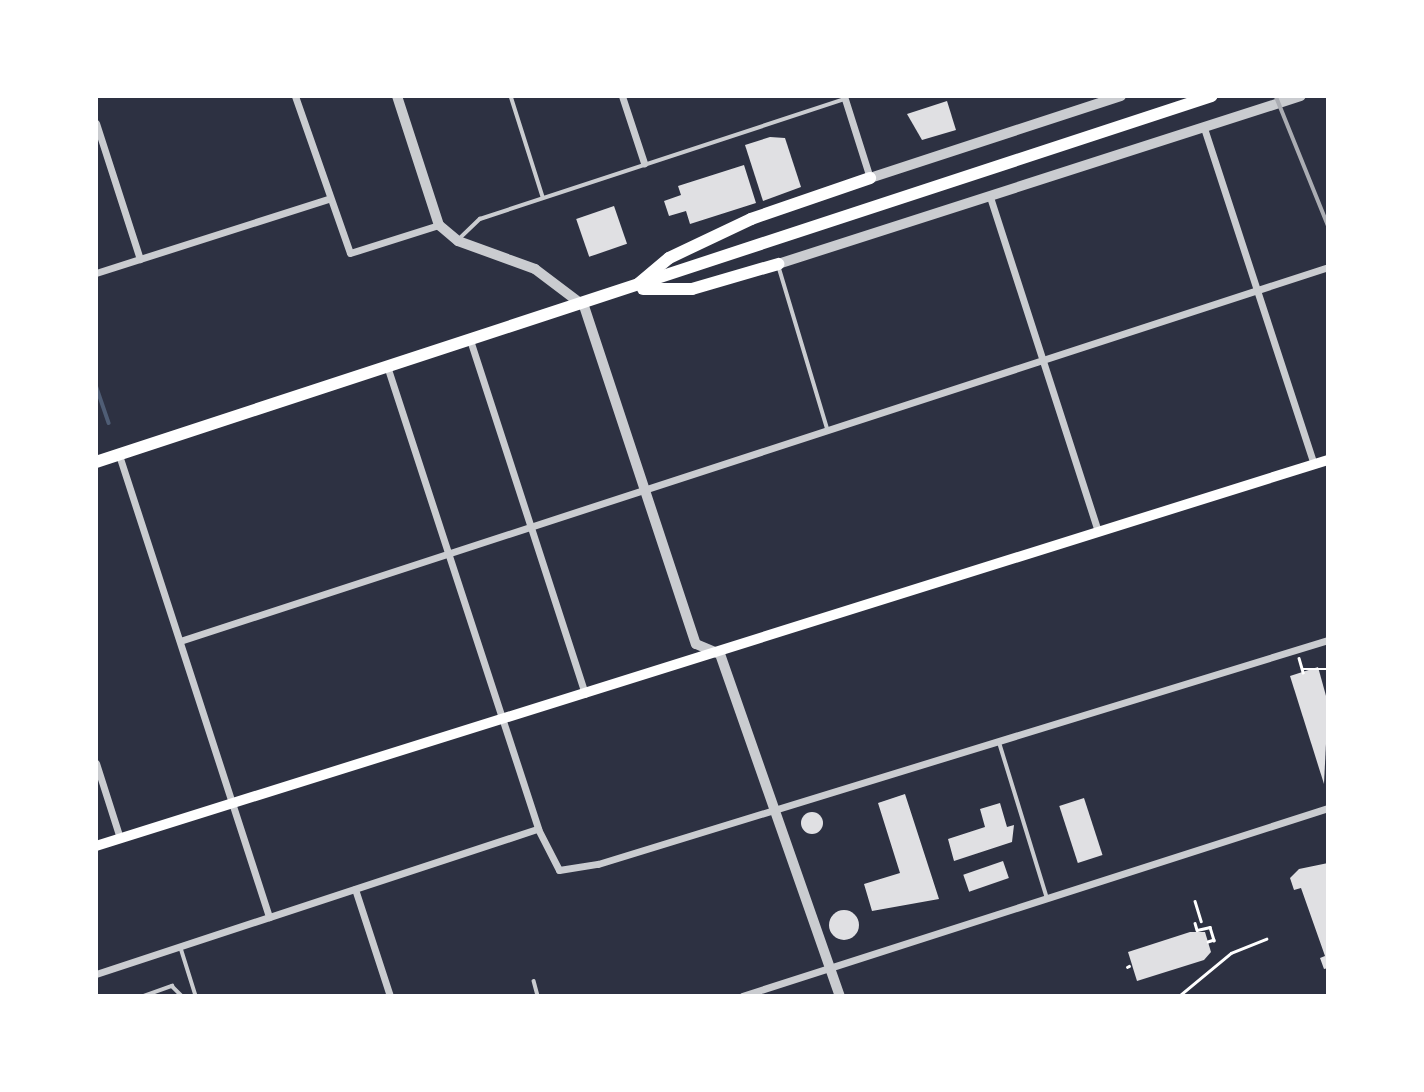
<!DOCTYPE html>
<style>
body{margin:0}
#map{position:relative;width:1424px;height:1092px;overflow:hidden;background:#2d3142;font-family:"Work Sans",sans-serif}
div>[style]{position:absolute}
.stream>*{height:3.5px;margin:-1.75px;padding:0 1.75px;transform-origin:1.75px;border-radius:1.75px;background:#4f5d75}
.building>*{inset:0;background:#e0e0e3;transform-origin:0 0}
.round{border-radius:50%}
.path>*{height:2.5px;margin:-1.25px;padding:0 1.25px;transform-origin:1.25px;border-radius:1.25px;background:#fff}
.service>*{height:3.5px;margin:-1.75px;padding:0 1.75px;transform-origin:1.75px;border-radius:1.75px;background:#caccd0}
.minor>*{height:7px;margin:-3.5px;padding:0 3.5px;transform-origin:3.5px;border-radius:3.5px;background:#caccd0}
.tertiary>*{height:10px;margin:-5px;padding:0 5px;transform-origin:5px;border-radius:5px;background:#caccd0}
.secondary>*{height:10px;margin:-5px;padding:0 5px;transform-origin:5px;border-radius:5px;background:#fff}
.trunk>*{height:12px;margin:-6px;padding:0 6px;transform-origin:6px;border-radius:6px;background:#fff}
.rail>*{height:3.5px;margin:-1.75px;padding:0 1.75px;transform-origin:1.75px;border-radius:1.75px;background:#abadb3}
span{translate:-50% -50%;white-space:nowrap;text-align:center;line-height:1.15;-webkit-text-stroke:7px #fff;paint-order:stroke}
.frame{position:absolute;inset:0;border:98px solid #fff;pointer-events:none}
</style>
<div id="map">
<div class="stream">
<i style="left:96px;top:385px;width:40px;rotate:71.1deg"></i>
</div>
<div class="building">
<i style="clip-path:polygon(947px 101px,956px 130px,922px 140px,907px 114px)"></i>
<i style="clip-path:polygon(770px 137px,785px 138px,801px 187px,763px 201px,745px 145px)"></i>
<i style="clip-path:polygon(744px 165px,756px 203px,690px 224px,686px 211px,669px 216px,664px 201px,681px 195px,678px 186px)"></i>
<i style="left:614px;top:206px;width:40px;height:40px;rotate:71deg"></i>
<i style="clip-path:polygon(1318px 667px,1328px 703px,1324px 784px,1290px 676px)"></i>
<i style="clip-path:polygon(905px 794px,939px 899px,872px 911px,864px 884px,900px 873px,878px 803px)"></i>
<i style="left:1084px;top:798px;width:60px;height:26px;rotate:72deg"></i>
<i style="clip-path:polygon(1000px 803px,1007px 827px,1014px 825px,1012px 842px,954px 861px,948px 839px,985px 827px,980px 809px)"></i>
<i class="round" style="left:801px;top:812px;width:22px;height:22px"></i>
<i style="left:1003px;top:861px;width:18px;height:42px;rotate:71deg"></i>
<i style="clip-path:polygon(1328px 863px,1328px 968px,1324px 969px,1320px 958px,1325px 956px,1301px 888px,1294px 890px,1290px 878px,1299px 869px)"></i>
<i class="round" style="left:829px;top:910px;width:30px;height:30px"></i>
<i style="clip-path:polygon(1190px 932px,1205px 932px,1211px 952px,1204px 960px,1137px 981px,1128px 952px)"></i>
</div>
<div class="path">
<i style="left:96px;top:212px;width:22px;rotate:90deg"></i>
<i style="left:1299px;top:658px;width:15px;rotate:74deg"></i>
<i style="left:1302px;top:669px;width:26px"></i>
<i style="left:1195px;top:901px;width:21px;rotate:73deg"></i>
<i style="left:1195px;top:923px;width:7px;rotate:74deg"></i>
<i style="left:1197px;top:930px;width:13px;rotate:-13deg"></i>
<i style="left:1210px;top:927px;width:14px;rotate:73deg"></i>
<i style="left:1214px;top:940px;width:6px;rotate:162deg"></i>
<i style="left:1127px;top:967px;width:2px;rotate:-27deg"></i>
<i style="left:1179px;top:996px;width:67px;rotate:-39.6deg"></i>
<i style="left:1231px;top:953px;width:38px;rotate:-22deg"></i>
</div>
<div class="service">
<i style="left:511px;top:96px;width:106px;rotate:72.4deg"></i>
<i style="left:459px;top:239px;width:29px;rotate:-44deg"></i>
<i style="left:480px;top:219px;width:383px;rotate:-18.2deg"></i>
<i style="left:779px;top:267px;width:170px;rotate:73.3deg"></i>
<i style="left:999px;top:741px;width:163px;rotate:72.9deg"></i>
<i style="left:181px;top:948px;width:50px;rotate:72.6deg"></i>
<i style="left:534px;top:981px;width:16px;rotate:75deg"></i>
<i style="left:144px;top:996px;width:30px;rotate:-20deg"></i>
<i style="left:172px;top:986px;width:14px;rotate:45deg"></i>
</div>
<div class="minor">
<i style="left:295px;top:96px;width:166px;rotate:70.7deg"></i>
<i style="left:350px;top:253px;width:93px;rotate:-17.5deg"></i>
<i style="left:622px;top:96px;width:71px;rotate:71.8deg"></i>
<i style="left:844px;top:96px;width:86px;rotate:72.4deg"></i>
<i style="left:96px;top:123px;width:143px;rotate:72.1deg"></i>
<i style="left:1204px;top:128px;width:354px;rotate:71.9deg"></i>
<i style="left:990px;top:197px;width:348px;rotate:72.1deg"></i>
<i style="left:96px;top:273px;width:244px;rotate:-17.7deg"></i>
<i style="left:471px;top:343px;width:369px;rotate:72deg"></i>
<i style="left:388px;top:369px;width:484px;rotate:71.9deg"></i>
<i style="left:538px;top:829px;width:46px;rotate:62.9deg"></i>
<i style="left:559px;top:870px;width:39px;rotate:-9deg"></i>
<i style="left:598px;top:864px;width:764px;rotate:-17.06deg"></i>
<i style="left:119px;top:455px;width:486px;rotate:72deg"></i>
<i style="left:180px;top:641px;width:1207px;rotate:-18.04deg"></i>
<i style="left:96px;top:763px;width:79px;rotate:72.3deg"></i>
<i style="left:355px;top:889px;width:113px;rotate:71.9deg"></i>
<i style="left:96px;top:974px;width:465px;rotate:-18.2deg"></i>
<i style="left:742px;top:996px;width:615px;rotate:-17.79deg"></i>
</div>
<div class="tertiary">
<i style="left:397px;top:96px;width:136px;rotate:72deg"></i>
<i style="left:439px;top:225px;width:25px;rotate:40deg"></i>
<i style="left:458px;top:241px;width:82px;rotate:20deg"></i>
<i style="left:535px;top:269px;width:61px;rotate:37.1deg"></i>
<i style="left:584px;top:306px;width:356px;rotate:71.7deg"></i>
<i style="left:696px;top:644px;width:26px;rotate:23deg"></i>
<i style="left:720px;top:654px;width:362px;rotate:70.7deg"></i>
<i style="left:870px;top:178px;width:264px;rotate:-18.1deg"></i>
<i style="left:778px;top:264px;width:549px;rotate:-17.81deg"></i>
</div>
<div class="secondary">
<i style="left:96px;top:846px;width:1291px;rotate:-17.4deg"></i>
</div>
<div class="trunk">
<i style="left:638px;top:284px;width:40px;rotate:-40deg"></i>
<i style="left:669px;top:258px;width:91px;rotate:-25.4deg"></i>
<i style="left:751px;top:219px;width:126px;rotate:-19deg"></i>
<i style="left:643px;top:289px;width:49px"></i>
<i style="left:692px;top:289px;width:90px;rotate:-16.2deg"></i>
<i style="left:96px;top:462px;width:1174px;rotate:-18.16deg"></i>
</div>
<div class="rail">
<i style="left:1276px;top:96px;width:139px;rotate:68deg"></i>
</div>
<div class="frame"></div>
</div>
